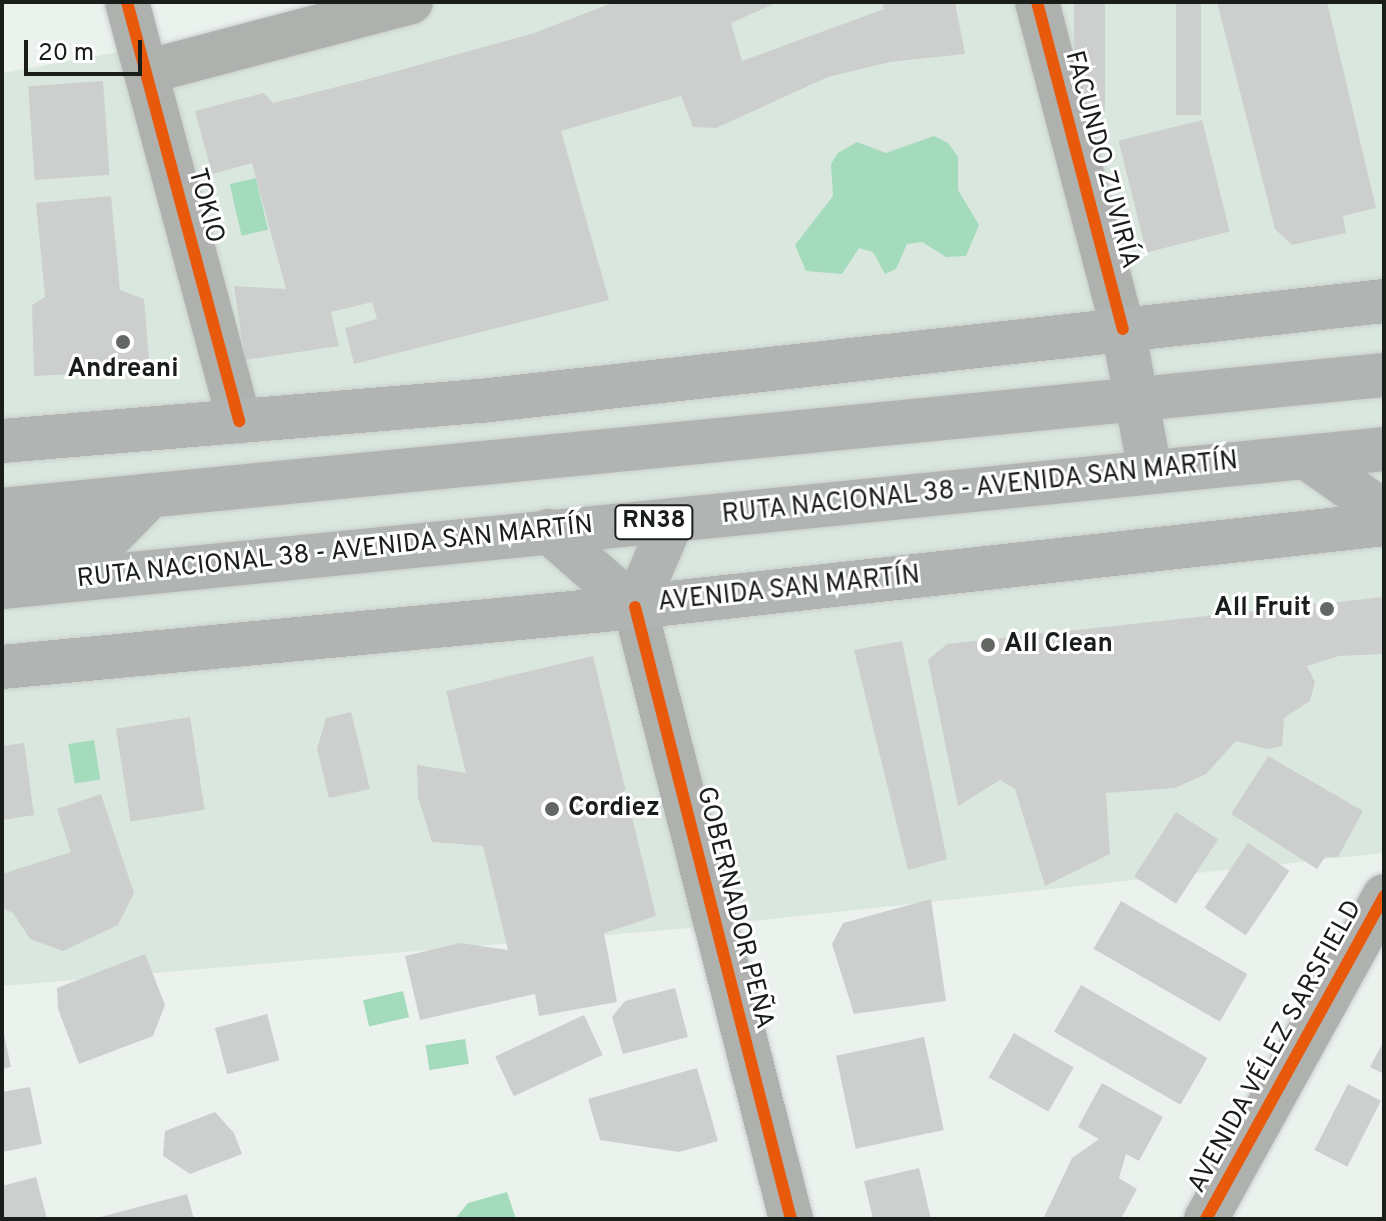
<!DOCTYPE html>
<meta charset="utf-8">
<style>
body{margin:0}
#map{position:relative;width:1386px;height:1221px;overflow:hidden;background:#ebf2ee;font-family:Overpass,sans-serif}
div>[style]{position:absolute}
.built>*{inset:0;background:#d9e7de}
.water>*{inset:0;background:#a4dbbc;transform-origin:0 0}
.building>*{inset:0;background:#cdcfcf;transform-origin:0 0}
.roads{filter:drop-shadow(0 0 2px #cacfcc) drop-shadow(0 0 2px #cacfcc)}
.minor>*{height:44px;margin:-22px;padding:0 22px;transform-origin:22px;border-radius:22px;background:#afb1af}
.major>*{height:44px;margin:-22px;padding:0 22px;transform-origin:22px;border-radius:22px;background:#b0b4b2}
.cycleway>*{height:12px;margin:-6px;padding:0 6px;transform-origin:6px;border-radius:6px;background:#e8590c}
.dots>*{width:22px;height:22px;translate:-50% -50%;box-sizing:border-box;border:4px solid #fff;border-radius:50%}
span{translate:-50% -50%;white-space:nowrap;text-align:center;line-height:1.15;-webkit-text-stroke:6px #fff;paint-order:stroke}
.shield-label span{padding:2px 6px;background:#fff;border:2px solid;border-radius:6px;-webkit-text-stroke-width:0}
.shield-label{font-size:24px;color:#1a1e1b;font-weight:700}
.street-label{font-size:26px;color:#1a1e1b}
.poi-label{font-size:26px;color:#1a1e1b;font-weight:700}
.right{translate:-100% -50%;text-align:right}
.left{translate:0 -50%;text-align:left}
.frame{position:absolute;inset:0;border:4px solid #1a1e1b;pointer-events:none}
.scale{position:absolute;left:24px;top:40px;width:118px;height:36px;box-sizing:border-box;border:4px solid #1a1e1b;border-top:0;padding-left:10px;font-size:24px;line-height:28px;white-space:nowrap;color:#1a1e1b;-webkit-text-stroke:6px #fff;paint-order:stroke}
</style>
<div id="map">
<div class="built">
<i style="clip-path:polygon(397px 2px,1384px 2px,1384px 853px,679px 929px,2px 986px,2px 73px)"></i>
</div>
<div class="water">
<i style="clip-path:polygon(934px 136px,948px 143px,958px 157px,958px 190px,979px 225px,966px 256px,946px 257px,922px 242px,907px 244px,896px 269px,885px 274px,873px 252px,859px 248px,842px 274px,806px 271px,795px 245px,833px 196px,831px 164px,838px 153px,857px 142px,886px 153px)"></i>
<i style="left:256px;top:178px;width:53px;height:27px;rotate:77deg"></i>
<i style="left:94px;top:740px;width:40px;height:26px;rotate:81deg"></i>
<i style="left:403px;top:991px;width:27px;height:41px;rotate:77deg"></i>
<i style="left:465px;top:1039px;width:25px;height:40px;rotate:81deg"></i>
<i style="clip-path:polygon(507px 1192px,516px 1219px,455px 1219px,468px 1203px)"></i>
</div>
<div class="building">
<i style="clip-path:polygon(615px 2px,778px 2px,731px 23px,742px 61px,884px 9px,882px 2px,955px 2px,965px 54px,890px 62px,828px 77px,716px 128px,693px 127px,681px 96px,561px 131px,609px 300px,354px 364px,345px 328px,377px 319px,372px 302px,331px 312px,339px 346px,245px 360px,234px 286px,286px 289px,252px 163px,212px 174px,195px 111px,264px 93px,273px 103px,368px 79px,534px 33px)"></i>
<i style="left:1074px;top:2px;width:31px;height:109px"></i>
<i style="left:1176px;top:2px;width:25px;height:113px"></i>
<i style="clip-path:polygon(1217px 2px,1327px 2px,1376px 208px,1343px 216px,1346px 233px,1292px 245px,1275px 229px)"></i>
<i style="left:103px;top:81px;width:94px;height:75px;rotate:86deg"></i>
<i style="left:1202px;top:120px;width:115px;height:86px;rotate:76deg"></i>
<i style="clip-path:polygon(111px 196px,120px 290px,144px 299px,150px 370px,34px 376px,32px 305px,45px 297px,36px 203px)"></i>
<i style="clip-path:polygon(1384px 597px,1384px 654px,1339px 656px,1307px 666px,1315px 682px,1310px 701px,1284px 718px,1282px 746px,1267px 749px,1236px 741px,1206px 774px,1175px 788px,1106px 793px,1110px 854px,1045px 886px,1015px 789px,1000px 780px,958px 806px,928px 660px,947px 644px)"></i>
<i style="clip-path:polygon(902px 641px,947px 859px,908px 870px,854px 650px)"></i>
<i style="clip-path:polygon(593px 656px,656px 916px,604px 933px,617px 1002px,539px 1016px,535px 994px,420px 1020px,405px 956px,460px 943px,508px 950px,483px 846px,432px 842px,418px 797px,417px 765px,466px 773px,446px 691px)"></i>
<i style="clip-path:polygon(351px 712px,370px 789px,329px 798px,317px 749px,326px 718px)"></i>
<i style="left:190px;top:717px;width:94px;height:75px;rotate:81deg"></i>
<i style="clip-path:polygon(24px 743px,34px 815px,2px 820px,2px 746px)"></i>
<i style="clip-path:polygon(1268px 756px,1363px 811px,1338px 857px,1325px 857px,1317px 869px,1231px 814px)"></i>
<i style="clip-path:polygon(101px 794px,134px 893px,118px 925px,63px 951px,30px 939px,13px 913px,2px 908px,2px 874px,71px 852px,57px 809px)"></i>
<i style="left:1176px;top:812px;width:50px;height:77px;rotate:33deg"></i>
<i style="left:1248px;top:843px;width:50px;height:78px;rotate:34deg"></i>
<i style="clip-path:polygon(931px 899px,946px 1001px,854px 1014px,832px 944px,843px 923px)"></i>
<i style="left:1121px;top:901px;width:146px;height:55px;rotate:30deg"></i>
<i style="clip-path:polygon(145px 954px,165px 1005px,153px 1036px,79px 1064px,58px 1009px,57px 988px)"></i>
<i style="left:1081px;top:985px;width:146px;height:54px;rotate:30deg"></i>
<i style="clip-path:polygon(675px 988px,688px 1037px,623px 1054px,612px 1017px,625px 1001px)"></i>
<i style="left:267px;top:1014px;width:48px;height:54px;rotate:75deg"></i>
<i style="left:584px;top:1015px;width:44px;height:98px;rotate:65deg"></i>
<i style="clip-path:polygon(2px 1025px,11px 1067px,2px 1069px)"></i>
<i style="left:1014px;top:1033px;width:69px;height:51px;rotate:30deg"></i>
<i style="left:924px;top:1037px;width:95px;height:90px;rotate:78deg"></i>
<i style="clip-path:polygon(1384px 1041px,1384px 1074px,1370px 1067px)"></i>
<i style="clip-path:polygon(697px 1068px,718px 1141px,679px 1152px,600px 1140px,588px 1099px)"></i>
<i style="clip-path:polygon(1102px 1083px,1163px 1117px,1139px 1161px,1126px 1154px,1119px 1178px,1137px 1189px,1121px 1219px,1043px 1219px,1072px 1158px,1099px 1139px,1078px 1127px)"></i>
<i style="left:1348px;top:1084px;width:37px;height:74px;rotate:27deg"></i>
<i style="clip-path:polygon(30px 1087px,42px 1144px,2px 1152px,2px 1092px)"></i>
<i style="clip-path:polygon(215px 1112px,234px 1133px,242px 1154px,190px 1174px,163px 1156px,165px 1131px)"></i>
<i style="clip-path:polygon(919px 1168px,931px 1219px,873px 1219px,864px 1181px)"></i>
<i style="clip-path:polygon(36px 1177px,47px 1219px,2px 1219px,2px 1186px)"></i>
<i style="clip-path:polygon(187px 1194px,194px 1219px,98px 1219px,97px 1218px)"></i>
</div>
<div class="roads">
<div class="minor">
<i style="left:127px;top:2px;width:434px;rotate:75deg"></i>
<i style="left:1037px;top:2px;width:338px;rotate:75.3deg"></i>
<i style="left:146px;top:72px;width:274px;rotate:-14.8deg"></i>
<i style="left:635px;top:607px;width:632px;rotate:75.7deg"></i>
<i style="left:1206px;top:1219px;width:369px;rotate:-61.1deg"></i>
</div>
<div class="major">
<i style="left:1123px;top:329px;width:145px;rotate:79.2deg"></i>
<i style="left:2px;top:441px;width:481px;rotate:-4.8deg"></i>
<i style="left:481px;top:401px;width:909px;rotate:-6.32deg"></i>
<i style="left:1306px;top:457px;width:95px;rotate:35.2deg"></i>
<i style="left:2px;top:510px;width:1389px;rotate:-5.58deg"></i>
<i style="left:548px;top:531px;width:116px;rotate:41.1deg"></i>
<i style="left:635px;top:607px;width:94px;rotate:-66.7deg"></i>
<i style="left:2px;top:546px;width:109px;rotate:-5.2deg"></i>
<i style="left:111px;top:536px;width:57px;rotate:-45.7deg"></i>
<i style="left:2px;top:587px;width:1389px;rotate:-5.7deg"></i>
<i style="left:2px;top:667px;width:636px;rotate:-5.41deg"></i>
<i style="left:635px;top:607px;width:754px;rotate:-6.32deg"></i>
</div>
</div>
<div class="cycleway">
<i style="left:127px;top:2px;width:434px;rotate:75deg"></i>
<i style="left:1037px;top:2px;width:338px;rotate:75.3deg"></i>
<i style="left:635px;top:607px;width:632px;rotate:75.7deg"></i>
<i style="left:1206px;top:1219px;width:369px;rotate:-61.1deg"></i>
</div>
<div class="dots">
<i style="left:123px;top:342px;background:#636865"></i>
<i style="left:1327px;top:609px;background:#636865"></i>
<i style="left:988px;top:645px;background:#636865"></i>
<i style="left:552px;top:809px;background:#636865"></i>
</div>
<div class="shield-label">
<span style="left:654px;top:522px">RN38</span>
</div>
<div class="street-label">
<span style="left:1101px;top:160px;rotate:75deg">FACUNDO ZUVIRÍA</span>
<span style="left:205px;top:206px;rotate:75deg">TOKIO</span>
<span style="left:980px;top:489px;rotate:-6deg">RUTA NACIONAL 38 - AVENIDA SAN MARTÍN</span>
<span style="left:335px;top:553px;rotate:-6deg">RUTA NACIONAL 38 - AVENIDA SAN MARTÍN</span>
<span style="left:789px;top:590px;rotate:-6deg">AVENIDA SAN MARTÍN</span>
<span style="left:734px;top:908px;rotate:76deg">GOBERNADOR PEÑA</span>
<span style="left:1276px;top:1047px;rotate:-61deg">AVENIDA VÉLEZ SARSFIELD</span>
</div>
<div class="poi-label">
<span style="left:123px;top:370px">Andreani</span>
<span class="right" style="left:1311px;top:609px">All Fruit</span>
<span class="left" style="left:1004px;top:645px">All Clean</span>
<span class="left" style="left:568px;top:809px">Cordiez</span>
</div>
<div class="frame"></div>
<div class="scale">20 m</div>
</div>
